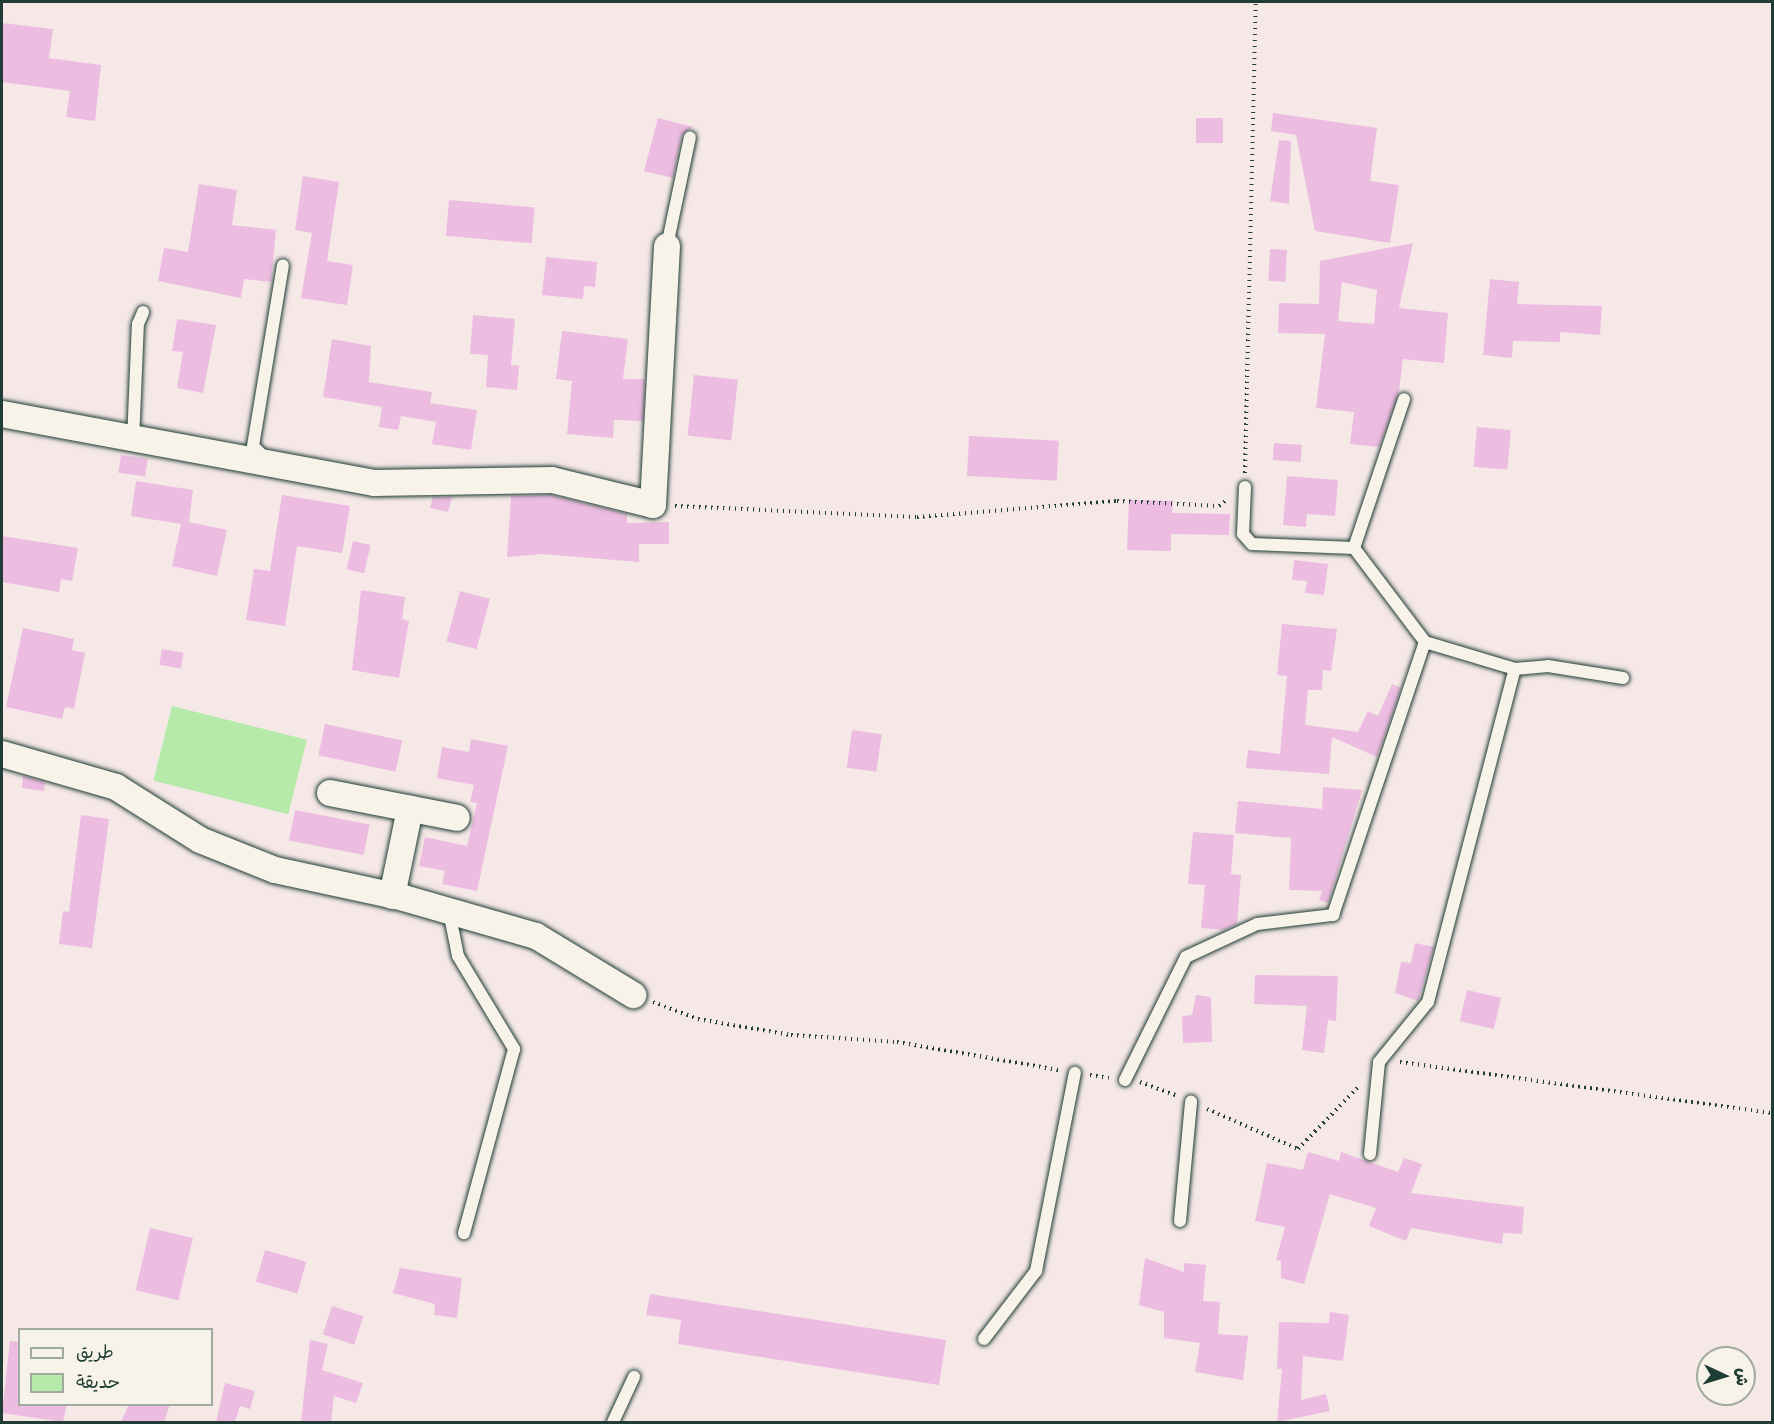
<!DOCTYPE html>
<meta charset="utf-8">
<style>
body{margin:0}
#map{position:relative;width:1774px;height:1424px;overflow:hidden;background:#f5e8e7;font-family:Itim,"Playpen Sans Arabic",sans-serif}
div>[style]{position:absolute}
.green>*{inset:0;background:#b5eaab;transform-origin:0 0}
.building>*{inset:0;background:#ecbde1;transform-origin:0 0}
.path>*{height:4px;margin-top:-2px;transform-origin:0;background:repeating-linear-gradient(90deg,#1f3d34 0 1.5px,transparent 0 6px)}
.roads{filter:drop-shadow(0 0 2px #1f3d34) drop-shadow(0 0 2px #1f3d34)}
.lane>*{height:12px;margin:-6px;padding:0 6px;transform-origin:6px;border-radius:6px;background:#f7f3e8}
.street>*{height:26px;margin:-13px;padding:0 13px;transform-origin:13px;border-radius:13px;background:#f7f3e8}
span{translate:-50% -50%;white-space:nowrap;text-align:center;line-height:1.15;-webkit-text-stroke:4.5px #f7f3e8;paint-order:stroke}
.frame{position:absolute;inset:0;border:3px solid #1f3d34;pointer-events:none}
.legend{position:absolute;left:18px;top:1328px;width:195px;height:78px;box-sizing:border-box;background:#f7f3e8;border:2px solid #a1aaa0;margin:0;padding:8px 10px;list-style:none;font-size:18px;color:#1f3d34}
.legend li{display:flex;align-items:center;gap:12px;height:30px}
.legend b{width:30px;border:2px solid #a1aaa0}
.north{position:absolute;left:1696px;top:1346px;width:60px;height:60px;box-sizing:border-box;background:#f7f3e8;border:2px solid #a1aaa0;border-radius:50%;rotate:94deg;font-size:16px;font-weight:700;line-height:24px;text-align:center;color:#1f3d34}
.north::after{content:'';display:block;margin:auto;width:21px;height:27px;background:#1f3d34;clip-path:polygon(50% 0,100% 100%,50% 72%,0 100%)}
</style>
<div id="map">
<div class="green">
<i style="left:172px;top:706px;width:139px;height:77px;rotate:14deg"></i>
</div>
<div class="building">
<i style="clip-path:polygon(2px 23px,53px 29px,49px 58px,101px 65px,95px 121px,66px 117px,70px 91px,2px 82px)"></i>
<i style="clip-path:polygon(1273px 113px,1377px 128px,1370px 181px,1399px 185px,1390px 243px,1315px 231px,1296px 135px,1271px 131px)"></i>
<i style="clip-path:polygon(658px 118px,693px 127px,682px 135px,673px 178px,644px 171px)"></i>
<i style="left:1196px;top:118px;width:27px;height:25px"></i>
<i style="clip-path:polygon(1279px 140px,1291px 141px,1289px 204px,1270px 201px)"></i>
<i style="clip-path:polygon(303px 176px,339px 182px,327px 261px,353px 265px,347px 305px,301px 298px,312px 233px,295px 230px)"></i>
<i style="clip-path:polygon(199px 184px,237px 190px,232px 225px,276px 230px,271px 282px,244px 279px,241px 298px,158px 281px,164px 248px,188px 252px)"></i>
<i style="left:449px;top:200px;width:86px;height:36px;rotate:5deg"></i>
<i style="clip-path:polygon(evenodd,1413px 243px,1399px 308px,1448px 313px,1444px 363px,1403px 359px,1399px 392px,1379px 447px,1350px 444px,1354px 412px,1316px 408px,1325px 334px,1278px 333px,1279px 303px,1319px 304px,1320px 261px,1413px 243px,1342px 282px,1377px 290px,1374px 324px,1338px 321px,1342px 282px)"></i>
<i style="left:1270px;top:249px;width:17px;height:32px;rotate:3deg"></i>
<i style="clip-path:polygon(546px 257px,597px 262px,595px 287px,584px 286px,583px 299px,542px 295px)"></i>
<i style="clip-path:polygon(1490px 279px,1519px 282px,1517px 304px,1602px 306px,1600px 335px,1560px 332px,1560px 342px,1513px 341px,1512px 358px,1483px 355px)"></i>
<i style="clip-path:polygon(473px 315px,515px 319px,511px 365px,519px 366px,517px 390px,486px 387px,488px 355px,470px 354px)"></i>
<i style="clip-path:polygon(177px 319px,216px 325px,203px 393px,177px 388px,183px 352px,172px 351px)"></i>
<i style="clip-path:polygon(562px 331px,628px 339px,623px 379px,645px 379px,643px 421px,614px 420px,613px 438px,567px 434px,572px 381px,556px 379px)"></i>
<i style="clip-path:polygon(332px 339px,371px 346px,369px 382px,432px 392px,430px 403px,477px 410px,471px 450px,432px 444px,436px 422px,401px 416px,398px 430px,379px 427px,382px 407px,323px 397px)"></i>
<i style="left:694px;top:375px;width:44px;height:61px;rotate:6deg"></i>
<i style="left:1477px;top:427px;width:34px;height:40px;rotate:5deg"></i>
<i style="left:969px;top:436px;width:90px;height:40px;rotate:3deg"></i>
<i style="left:1274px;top:443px;width:28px;height:17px;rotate:4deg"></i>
<i style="left:121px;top:455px;width:27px;height:18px;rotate:8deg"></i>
<i style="clip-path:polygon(1287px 476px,1338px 480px,1335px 516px,1307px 514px,1306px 527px,1283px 525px)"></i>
<i style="clip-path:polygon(136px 481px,193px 490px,189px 522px,227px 530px,217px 576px,172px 566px,181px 524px,131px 516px)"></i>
<i style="clip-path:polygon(282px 495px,350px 506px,342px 553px,297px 546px,285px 626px,246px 620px,254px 569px,270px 571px)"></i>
<i style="clip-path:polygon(550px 495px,627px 514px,627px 523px,669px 522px,669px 544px,639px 544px,639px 562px,542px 554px,507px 557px,511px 496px)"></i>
<i style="clip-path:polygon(433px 497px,452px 497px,448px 512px,430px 508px)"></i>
<i style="clip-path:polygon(1129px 500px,1173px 501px,1172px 513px,1230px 514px,1229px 535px,1171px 534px,1171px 551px,1127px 550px)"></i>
<i style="clip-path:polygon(2px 536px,78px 548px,72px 581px,61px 579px,59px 592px,2px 582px)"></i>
<i style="left:353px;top:541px;width:18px;height:29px;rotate:13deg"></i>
<i style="clip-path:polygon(1294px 560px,1328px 564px,1324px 595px,1305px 593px,1307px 581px,1292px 580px)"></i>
<i style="clip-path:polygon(361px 590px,405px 597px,402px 619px,409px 621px,399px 678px,352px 670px)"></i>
<i style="left:460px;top:591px;width:31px;height:52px;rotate:15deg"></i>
<i style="clip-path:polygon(1282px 624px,1337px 629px,1331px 671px,1323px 670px,1322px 690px,1308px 690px,1305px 725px,1358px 732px,1368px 711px,1378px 716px,1392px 684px,1401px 688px,1377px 757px,1332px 737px,1329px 774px,1246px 768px,1248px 750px,1280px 754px,1287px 676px,1277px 675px)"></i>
<i style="clip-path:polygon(23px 628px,74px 639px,72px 650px,85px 653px,74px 709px,65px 707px,62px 719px,6px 707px)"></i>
<i style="left:162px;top:649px;width:22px;height:16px;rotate:10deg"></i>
<i style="left:325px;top:724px;width:79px;height:32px;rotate:12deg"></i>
<i style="left:852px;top:730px;width:30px;height:38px;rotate:8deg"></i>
<i style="clip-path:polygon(471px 739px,508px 746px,477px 891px,442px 884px,445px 871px,419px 866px,425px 837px,467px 846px,477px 803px,470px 802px,474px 785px,437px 778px,442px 747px,469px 752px)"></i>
<i style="clip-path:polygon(23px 776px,45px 782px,44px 791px,22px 788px)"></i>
<i style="clip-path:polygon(1323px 787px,1362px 790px,1328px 903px,1319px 900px,1322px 891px,1289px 890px,1291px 838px,1235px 833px,1238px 801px,1322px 809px)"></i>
<i style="left:295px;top:810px;width:76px;height:31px;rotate:11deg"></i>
<i style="clip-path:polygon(81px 815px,109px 819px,92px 948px,59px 944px,63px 911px,69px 912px)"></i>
<i style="clip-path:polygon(1193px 832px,1234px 835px,1231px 874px,1241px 875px,1237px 924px,1224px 930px,1201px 928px,1205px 885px,1188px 884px)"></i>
<i style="clip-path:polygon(1415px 943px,1434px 947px,1418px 1001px,1395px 993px,1401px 962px,1411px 963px)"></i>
<i style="clip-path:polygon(1255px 975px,1338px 976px,1336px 1021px,1328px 1020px,1324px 1053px,1302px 1050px,1307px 1006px,1254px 1004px)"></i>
<i style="left:1467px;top:990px;width:35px;height:32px;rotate:13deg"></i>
<i style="clip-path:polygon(1196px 995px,1211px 997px,1212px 1042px,1183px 1043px,1182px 1016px,1192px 1015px)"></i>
<i style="clip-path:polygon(1308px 1152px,1339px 1161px,1341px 1152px,1398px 1172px,1404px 1158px,1422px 1164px,1411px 1193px,1524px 1207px,1522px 1234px,1503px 1233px,1502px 1244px,1411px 1228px,1406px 1241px,1369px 1226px,1376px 1208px,1330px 1194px,1304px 1284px,1281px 1278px,1281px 1261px,1276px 1260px,1285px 1227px,1255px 1221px,1267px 1163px,1303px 1170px)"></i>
<i style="left:150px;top:1228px;width:44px;height:64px;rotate:13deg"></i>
<i style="left:265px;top:1250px;width:43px;height:33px;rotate:16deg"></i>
<i style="clip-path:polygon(1145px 1258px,1184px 1272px,1184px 1263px,1206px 1265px,1203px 1301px,1220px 1302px,1218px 1334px,1248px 1336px,1243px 1380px,1195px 1372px,1200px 1343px,1164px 1338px,1164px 1312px,1139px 1305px)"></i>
<i style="clip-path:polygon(400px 1268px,462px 1278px,457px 1318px,434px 1315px,435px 1304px,393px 1293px)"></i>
<i style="clip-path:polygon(650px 1294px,946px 1340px,939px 1385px,678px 1344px,681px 1320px,646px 1315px)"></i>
<i style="left:332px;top:1306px;width:33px;height:30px;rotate:18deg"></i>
<i style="clip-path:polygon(1330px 1312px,1349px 1315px,1343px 1361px,1303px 1356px,1301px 1400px,1326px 1394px,1330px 1411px,1277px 1422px,1282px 1369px,1277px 1369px,1279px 1322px,1329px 1323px)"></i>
<i style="clip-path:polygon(310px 1340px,328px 1344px,322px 1370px,363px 1383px,356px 1403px,334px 1396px,331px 1422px,301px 1422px)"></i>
<i style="clip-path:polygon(10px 1341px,20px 1342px,20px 1404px,67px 1404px,63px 1422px,2px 1413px)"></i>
<i style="clip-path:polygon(225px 1383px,255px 1391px,250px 1409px,240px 1406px,235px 1422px,216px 1422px)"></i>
<i style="clip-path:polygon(129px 1404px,170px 1404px,164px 1422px,121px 1422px)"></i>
</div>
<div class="path">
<i style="left:1245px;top:473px;width:471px;rotate:-88.7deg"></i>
<i style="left:675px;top:506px;width:242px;rotate:2.6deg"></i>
<i style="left:917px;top:517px;width:201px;rotate:-4.6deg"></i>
<i style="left:1117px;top:501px;width:102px;rotate:2.8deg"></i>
<i style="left:1219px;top:506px;width:11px;rotate:-38deg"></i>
<i style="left:653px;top:1002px;width:48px;rotate:20.7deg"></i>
<i style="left:698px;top:1019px;width:94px;rotate:9.8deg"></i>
<i style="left:791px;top:1035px;width:106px;rotate:3.8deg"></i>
<i style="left:897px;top:1042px;width:164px;rotate:9.8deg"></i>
<i style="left:1400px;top:1062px;width:375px;rotate:7.8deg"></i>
<i style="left:1090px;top:1075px;width:19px;rotate:9deg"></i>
<i style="left:1140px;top:1082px;width:40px;rotate:20.2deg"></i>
<i style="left:1207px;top:1109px;width:99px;rotate:23.7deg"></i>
<i style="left:1298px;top:1149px;width:88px;rotate:-45.9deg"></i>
</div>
<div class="roads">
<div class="lane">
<i style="left:667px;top:246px;width:111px;rotate:-78.1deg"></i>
<i style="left:133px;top:441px;width:117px;rotate:-87.6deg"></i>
<i style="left:138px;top:324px;width:13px;rotate:-67deg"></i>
<i style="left:266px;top:459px;width:18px;rotate:-135deg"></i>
<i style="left:253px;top:446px;width:183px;rotate:-80.6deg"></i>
<i style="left:1245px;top:487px;width:47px;rotate:92.4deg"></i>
<i style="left:1243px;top:534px;width:13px;rotate:48deg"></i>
<i style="left:1252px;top:544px;width:102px;rotate:2.2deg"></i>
<i style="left:1354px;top:548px;width:118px;rotate:52.9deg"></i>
<i style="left:1425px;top:642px;width:94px;rotate:16.7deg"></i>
<i style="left:1515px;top:669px;width:33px;rotate:-5deg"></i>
<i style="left:1548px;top:666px;width:76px;rotate:9.1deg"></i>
<i style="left:1354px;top:548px;width:157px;rotate:-71.4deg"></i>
<i style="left:449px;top:911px;width:46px;rotate:78.7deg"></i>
<i style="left:458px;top:956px;width:109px;rotate:58.9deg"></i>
<i style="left:514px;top:1049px;width:191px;rotate:105.2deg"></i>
<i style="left:1125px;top:1080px;width:137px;rotate:-63.6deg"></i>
<i style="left:1186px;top:957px;width:78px;rotate:-24.9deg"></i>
<i style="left:1257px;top:924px;width:77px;rotate:-6.8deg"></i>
<i style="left:1333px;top:915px;width:288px;rotate:-71.4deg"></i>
<i style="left:1370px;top:1154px;width:92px;rotate:-84.4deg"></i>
<i style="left:1379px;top:1062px;width:77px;rotate:-50.8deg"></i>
<i style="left:1428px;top:1002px;width:344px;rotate:-75.4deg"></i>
<i style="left:1180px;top:1221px;width:120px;rotate:-84.7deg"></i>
<i style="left:984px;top:1339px;width:86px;rotate:-52.6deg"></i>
<i style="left:1036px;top:1271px;width:202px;rotate:-78.9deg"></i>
<i style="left:613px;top:1422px;width:50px;rotate:-65deg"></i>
</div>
<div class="street">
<i style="left:2px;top:414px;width:378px;rotate:10.5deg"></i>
<i style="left:374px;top:483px;width:178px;rotate:-1deg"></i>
<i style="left:552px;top:480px;width:104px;rotate:13.9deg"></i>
<i style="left:653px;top:505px;width:259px;rotate:-86.9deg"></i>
<i style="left:2px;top:754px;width:119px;rotate:16.1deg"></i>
<i style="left:116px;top:787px;width:99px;rotate:32.2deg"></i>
<i style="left:200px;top:840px;width:81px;rotate:21.8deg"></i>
<i style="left:275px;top:870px;width:132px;rotate:12.2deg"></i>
<i style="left:404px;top:898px;width:137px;rotate:16.1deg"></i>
<i style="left:536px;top:936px;width:114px;rotate:31.3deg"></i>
<i style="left:330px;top:793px;width:129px;rotate:11.1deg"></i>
<i style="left:392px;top:896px;width:89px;rotate:-78.3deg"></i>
</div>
</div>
<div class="frame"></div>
<ul class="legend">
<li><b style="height:8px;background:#f7f3e8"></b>طريق</li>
<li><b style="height:16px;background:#b5eaab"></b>حديقة</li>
</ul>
<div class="north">ش</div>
</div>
